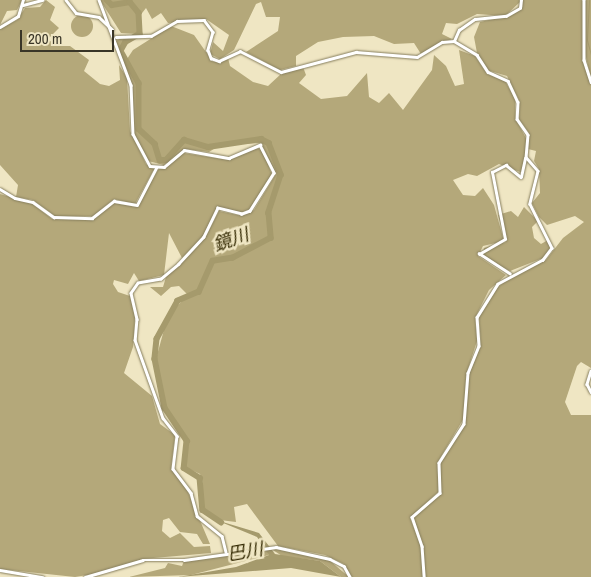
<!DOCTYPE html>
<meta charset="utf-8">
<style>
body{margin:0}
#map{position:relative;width:591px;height:577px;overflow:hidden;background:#efe6c3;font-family:"Archivo Narrow","Noto Sans JP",sans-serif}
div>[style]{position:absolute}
.forest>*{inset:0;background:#b4a87a}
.round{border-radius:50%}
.water>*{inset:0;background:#a59a6c}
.stream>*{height:1px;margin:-0.5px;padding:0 0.5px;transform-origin:0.5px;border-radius:0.5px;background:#a59a6c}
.river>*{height:5.5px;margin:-2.75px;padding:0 2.75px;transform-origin:2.75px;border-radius:2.75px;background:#a59a6c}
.roads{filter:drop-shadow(0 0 1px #867e5d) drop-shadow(0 0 1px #867e5d)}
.street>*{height:2.5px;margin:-1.25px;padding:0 1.25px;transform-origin:1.25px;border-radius:1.25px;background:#fff}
span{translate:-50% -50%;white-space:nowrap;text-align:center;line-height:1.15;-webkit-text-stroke:5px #efe6c3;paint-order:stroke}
.water-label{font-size:18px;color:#342a03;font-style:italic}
.scale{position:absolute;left:20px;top:30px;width:94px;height:22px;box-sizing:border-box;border:2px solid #393527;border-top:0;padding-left:6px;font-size:15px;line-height:18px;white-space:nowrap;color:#393527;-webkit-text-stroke:4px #efe6c3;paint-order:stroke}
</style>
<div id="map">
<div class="forest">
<i style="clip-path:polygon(0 0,22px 0,17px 10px,7px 11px,0 25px)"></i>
<i style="clip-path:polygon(46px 0,55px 7px,50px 20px,59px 28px,48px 39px,56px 46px,70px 46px,89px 60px,84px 71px,100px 84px,109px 86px,120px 80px,119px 65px,127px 78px,130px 131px,146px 164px,154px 169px,135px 204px,114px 199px,93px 216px,55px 216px,33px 200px,16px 197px,18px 185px,0 165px,0 29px,17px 20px,25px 8px,40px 7px)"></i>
<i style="clip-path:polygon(100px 0,519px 0,520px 2px,505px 16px,477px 14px,457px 24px,446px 23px,442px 34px,452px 39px,421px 54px,414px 43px,394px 44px,374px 36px,343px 37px,318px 42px,296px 56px,296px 66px,280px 70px,246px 52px,278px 31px,280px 17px,266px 17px,261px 2px,256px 4px,234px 50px,220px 59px,210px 54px,213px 42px,223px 51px,229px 35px,206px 19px,168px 23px,161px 13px,152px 19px,146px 8px,139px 17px,138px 34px,121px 33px)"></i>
<i style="clip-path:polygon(523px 0,582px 0,583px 60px,591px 85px,591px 368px,581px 362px,577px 366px,565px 402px,571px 415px,591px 415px,591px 577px,426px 577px,414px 517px,441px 494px,440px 463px,466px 419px,469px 374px,481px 345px,479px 317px,493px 291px,516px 273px,546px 260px,563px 238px,584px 222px,575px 216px,547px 225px,539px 217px,532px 203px,540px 193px,539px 169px,534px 161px,536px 151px,528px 149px,529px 133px,519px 119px,520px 102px,507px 76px,487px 70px,477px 53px,474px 37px,480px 22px,511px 15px,523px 7px)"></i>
<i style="clip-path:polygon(585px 0,591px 0,591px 78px,585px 53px)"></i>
<i class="round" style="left:71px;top:15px;width:22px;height:22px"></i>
<i style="clip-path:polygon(171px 26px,194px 35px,213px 62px,228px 58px,230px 66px,253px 82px,268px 86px,282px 73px,303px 67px,306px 75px,299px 83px,321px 99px,347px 96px,367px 73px,369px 97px,379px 103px,389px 93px,403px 110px,432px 70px,434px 55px,446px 66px,455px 86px,464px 84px,459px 50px,475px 56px,487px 74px,505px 81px,515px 99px,515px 118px,527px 140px,523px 173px,499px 164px,477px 176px,468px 174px,453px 180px,463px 195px,475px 196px,483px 188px,494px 205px,504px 241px,483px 246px,478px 256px,506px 275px,489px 290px,475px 318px,477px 341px,466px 375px,464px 418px,437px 463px,439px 491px,410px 518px,420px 544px,423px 577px,352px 577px,344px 564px,325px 555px,278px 546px,247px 504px,234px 507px,236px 522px,212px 519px,202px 506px,203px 483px,200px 474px,185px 467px,189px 441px,166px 408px,156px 359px,168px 315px,188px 295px,179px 286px,171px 287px,161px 296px,150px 287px,163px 287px,166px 277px,205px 238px,219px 211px,242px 216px,254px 210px,276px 174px,261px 143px,220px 145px,209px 152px,185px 149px,164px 165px,148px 161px,134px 134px,132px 85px,116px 50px,116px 41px,126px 35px,120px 51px,132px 70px,127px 59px,133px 50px)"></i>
<i style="clip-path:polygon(255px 147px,263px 151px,272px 175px,250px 209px,240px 213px,217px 207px,203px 236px,182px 258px,169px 233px,164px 275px,139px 281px,134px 273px,128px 284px,114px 280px,113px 284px,118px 292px,130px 296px,135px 317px,133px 347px,124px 373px,152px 396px,160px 424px,175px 435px,171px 468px,187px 490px,210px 544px,203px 544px,197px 534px,180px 532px,169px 518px,163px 520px,162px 531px,170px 538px,180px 533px,194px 547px,210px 546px,211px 553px,142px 559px,118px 570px,75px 577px,0 569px,0 194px,31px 203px,52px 219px,94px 219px,114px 203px,137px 207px,158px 170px,183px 153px,228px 160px)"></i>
<i style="clip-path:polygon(524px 207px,538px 221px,532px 227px,534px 238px,541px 244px,548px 240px,550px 250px,543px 258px,510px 271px,482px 258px,484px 248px,506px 242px,498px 215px,511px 211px,518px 217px)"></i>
<i style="clip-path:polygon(270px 548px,329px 560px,349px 577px,341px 577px,320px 561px,282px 556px)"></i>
<i style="clip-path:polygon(248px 549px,267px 549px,269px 555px,191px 575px,129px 577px,165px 568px,168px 563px,182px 566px,184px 561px)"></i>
</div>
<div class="water">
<i style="clip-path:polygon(216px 520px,259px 533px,275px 554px,320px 561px,341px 577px,291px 568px,178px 577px,236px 567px,269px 555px,257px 537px)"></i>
</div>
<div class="stream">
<i style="left:589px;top:0;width:40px;rotate:92.9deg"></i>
<i style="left:587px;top:40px;width:16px;rotate:75deg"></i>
</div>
<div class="river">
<i style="left:107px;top:0;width:7px;rotate:45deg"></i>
<i style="left:112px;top:5px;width:18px;rotate:-9deg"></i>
<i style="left:130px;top:2px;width:14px;rotate:51deg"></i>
<i style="left:139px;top:13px;width:21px;rotate:87deg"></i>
<i style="left:140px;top:34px;width:16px;rotate:150deg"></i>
<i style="left:126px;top:42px;width:10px;rotate:119deg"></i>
<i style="left:121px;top:51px;width:37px;rotate:61deg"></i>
<i style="left:139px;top:83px;width:46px;rotate:90deg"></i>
<i style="left:139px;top:129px;width:22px;rotate:43deg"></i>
<i style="left:155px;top:144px;width:17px;rotate:73deg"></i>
<i style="left:160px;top:160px;width:6px"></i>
<i style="left:166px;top:160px;width:27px;rotate:-48deg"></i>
<i style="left:184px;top:140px;width:25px;rotate:16deg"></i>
<i style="left:208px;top:147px;width:54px;rotate:-8.6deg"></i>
<i style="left:261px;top:139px;width:9px;rotate:27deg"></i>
<i style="left:269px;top:143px;width:34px;rotate:69deg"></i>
<i style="left:281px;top:175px;width:40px;rotate:108deg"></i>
<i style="left:269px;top:213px;width:25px;rotate:85deg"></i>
<i style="left:271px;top:238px;width:43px;rotate:152.2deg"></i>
<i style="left:233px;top:258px;width:20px;rotate:171deg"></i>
<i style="left:213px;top:261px;width:34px;rotate:114deg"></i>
<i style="left:199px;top:292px;width:23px;rotate:157deg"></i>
<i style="left:178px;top:301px;width:43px;rotate:118.9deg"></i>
<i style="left:157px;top:339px;width:20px;rotate:96deg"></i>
<i style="left:155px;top:359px;width:50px;rotate:78.5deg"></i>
<i style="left:165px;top:408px;width:40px;rotate:56deg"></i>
<i style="left:187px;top:441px;width:27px;rotate:96deg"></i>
<i style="left:184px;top:468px;width:19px;rotate:32deg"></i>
<i style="left:200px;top:478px;width:32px;rotate:85deg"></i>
<i style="left:203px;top:510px;width:22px;rotate:34deg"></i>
</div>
<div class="roads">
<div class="street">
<i style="left:66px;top:0;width:16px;rotate:52deg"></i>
<i style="left:76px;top:13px;width:23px;rotate:10deg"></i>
<i style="left:99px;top:17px;width:18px;rotate:43deg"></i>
<i style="left:99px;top:0;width:91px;rotate:69.4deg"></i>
<i style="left:131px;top:85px;width:49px;rotate:87.7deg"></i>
<i style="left:133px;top:134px;width:36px;rotate:62deg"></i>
<i style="left:150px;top:166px;width:14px;rotate:4deg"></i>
<i style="left:164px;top:167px;width:26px;rotate:-40deg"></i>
<i style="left:184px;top:150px;width:46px;rotate:10.1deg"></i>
<i style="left:229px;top:158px;width:34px;rotate:-23deg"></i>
<i style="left:260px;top:145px;width:31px;rotate:63deg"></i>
<i style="left:274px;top:173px;width:45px;rotate:122.3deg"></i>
<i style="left:250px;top:211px;width:9px;rotate:159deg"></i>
<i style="left:242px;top:214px;width:25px;rotate:-166deg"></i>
<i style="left:218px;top:208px;width:32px;rotate:116deg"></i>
<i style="left:204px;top:237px;width:37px;rotate:133deg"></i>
<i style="left:179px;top:264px;width:23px;rotate:140deg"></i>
<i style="left:161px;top:279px;width:23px;rotate:170deg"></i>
<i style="left:138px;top:283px;width:12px;rotate:125deg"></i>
<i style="left:131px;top:293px;width:27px;rotate:77deg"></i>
<i style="left:137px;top:319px;width:21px;rotate:95deg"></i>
<i style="left:135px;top:340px;width:83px;rotate:70.3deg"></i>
<i style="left:163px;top:418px;width:23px;rotate:52deg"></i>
<i style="left:177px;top:436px;width:33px;rotate:97deg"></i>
<i style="left:173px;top:469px;width:30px;rotate:53deg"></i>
<i style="left:191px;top:493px;width:24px;rotate:75deg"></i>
<i style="left:197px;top:516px;width:32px;rotate:39deg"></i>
<i style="left:222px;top:536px;width:16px;rotate:76deg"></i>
<i style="left:584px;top:0;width:60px;rotate:90deg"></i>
<i style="left:584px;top:60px;width:23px;rotate:72deg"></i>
<i style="left:23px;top:5px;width:20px;rotate:-15deg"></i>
<i style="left:0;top:27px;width:21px;rotate:-31deg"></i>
<i style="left:18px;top:16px;width:17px;rotate:-73deg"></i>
<i style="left:116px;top:37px;width:35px;rotate:-2deg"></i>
<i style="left:151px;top:36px;width:30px;rotate:-30deg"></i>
<i style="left:177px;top:21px;width:27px;rotate:-2deg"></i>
<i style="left:204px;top:20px;width:15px;rotate:53deg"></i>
<i style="left:213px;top:32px;width:19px;rotate:106deg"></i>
<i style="left:208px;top:50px;width:9px;rotate:69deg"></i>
<i style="left:211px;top:58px;width:9px;rotate:21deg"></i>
<i style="left:219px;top:61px;width:23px;rotate:-25deg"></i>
<i style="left:240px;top:51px;width:46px;rotate:27.1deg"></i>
<i style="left:281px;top:72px;width:78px;rotate:-14.9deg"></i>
<i style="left:356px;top:52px;width:61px;rotate:4.7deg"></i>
<i style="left:417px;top:57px;width:29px;rotate:-31deg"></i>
<i style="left:442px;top:42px;width:12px;rotate:-5deg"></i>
<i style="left:454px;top:41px;width:27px;rotate:31deg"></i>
<i style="left:477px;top:55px;width:20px;rotate:57deg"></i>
<i style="left:488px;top:72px;width:22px;rotate:24deg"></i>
<i style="left:508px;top:81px;width:23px;rotate:65deg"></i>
<i style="left:518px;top:102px;width:17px;rotate:93deg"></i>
<i style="left:517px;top:119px;width:19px;rotate:55deg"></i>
<i style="left:528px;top:135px;width:22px;rotate:95deg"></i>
<i style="left:526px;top:157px;width:18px;rotate:49deg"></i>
<i style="left:538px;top:171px;width:34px;rotate:104deg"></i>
<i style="left:530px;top:204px;width:49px;rotate:63.4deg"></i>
<i style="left:552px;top:248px;width:15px;rotate:127deg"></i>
<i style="left:543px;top:260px;width:51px;rotate:151.9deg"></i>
<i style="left:498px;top:284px;width:39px;rotate:122deg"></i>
<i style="left:477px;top:317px;width:29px;rotate:86deg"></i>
<i style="left:479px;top:346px;width:29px;rotate:112deg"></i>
<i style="left:468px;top:373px;width:51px;rotate:94.5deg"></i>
<i style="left:464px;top:424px;width:46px;rotate:122.7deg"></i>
<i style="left:439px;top:463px;width:30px;rotate:88deg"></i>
<i style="left:440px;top:493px;width:37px;rotate:139deg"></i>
<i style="left:412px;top:517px;width:31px;rotate:71deg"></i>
<i style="left:422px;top:546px;width:31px;rotate:86deg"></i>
<i style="left:454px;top:41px;width:12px;rotate:-66deg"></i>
<i style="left:459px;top:30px;width:19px;rotate:-35deg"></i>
<i style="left:475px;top:19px;width:31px;rotate:-6deg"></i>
<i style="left:506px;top:16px;width:16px;rotate:-30deg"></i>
<i style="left:520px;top:8px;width:8px;rotate:-83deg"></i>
<i style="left:0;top:189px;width:17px;rotate:31deg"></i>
<i style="left:15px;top:198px;width:18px;rotate:13deg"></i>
<i style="left:33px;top:202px;width:26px;rotate:36deg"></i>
<i style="left:54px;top:217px;width:38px;rotate:2deg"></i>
<i style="left:92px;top:218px;width:28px;rotate:-38deg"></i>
<i style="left:114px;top:201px;width:23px;rotate:10deg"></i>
<i style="left:137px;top:205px;width:42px;rotate:-62.8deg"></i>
<i style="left:510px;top:274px;width:37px;rotate:-147deg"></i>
<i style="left:479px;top:254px;width:30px;rotate:-30deg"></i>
<i style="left:505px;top:239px;width:68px;rotate:-101deg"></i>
<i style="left:492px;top:172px;width:16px;rotate:-27deg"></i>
<i style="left:506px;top:165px;width:19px;rotate:39deg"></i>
<i style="left:521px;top:177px;width:19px;rotate:-78deg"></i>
<i style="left:591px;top:371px;width:14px;rotate:107deg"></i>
<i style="left:587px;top:384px;width:9px;rotate:63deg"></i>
<i style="left:0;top:570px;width:43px;rotate:9.5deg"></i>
<i style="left:85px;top:577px;width:60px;rotate:-16.3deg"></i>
<i style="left:143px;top:560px;width:41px"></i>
<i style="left:184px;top:560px;width:93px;rotate:-8deg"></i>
<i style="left:276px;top:547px;width:55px;rotate:12.5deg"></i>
<i style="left:330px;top:559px;width:16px;rotate:27deg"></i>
<i style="left:344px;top:566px;width:13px;rotate:61deg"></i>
</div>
</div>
<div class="water-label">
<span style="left:231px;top:240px;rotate:-19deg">鏡川</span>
<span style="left:245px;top:552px;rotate:-10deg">巴川</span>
</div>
<div class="scale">200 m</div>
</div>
